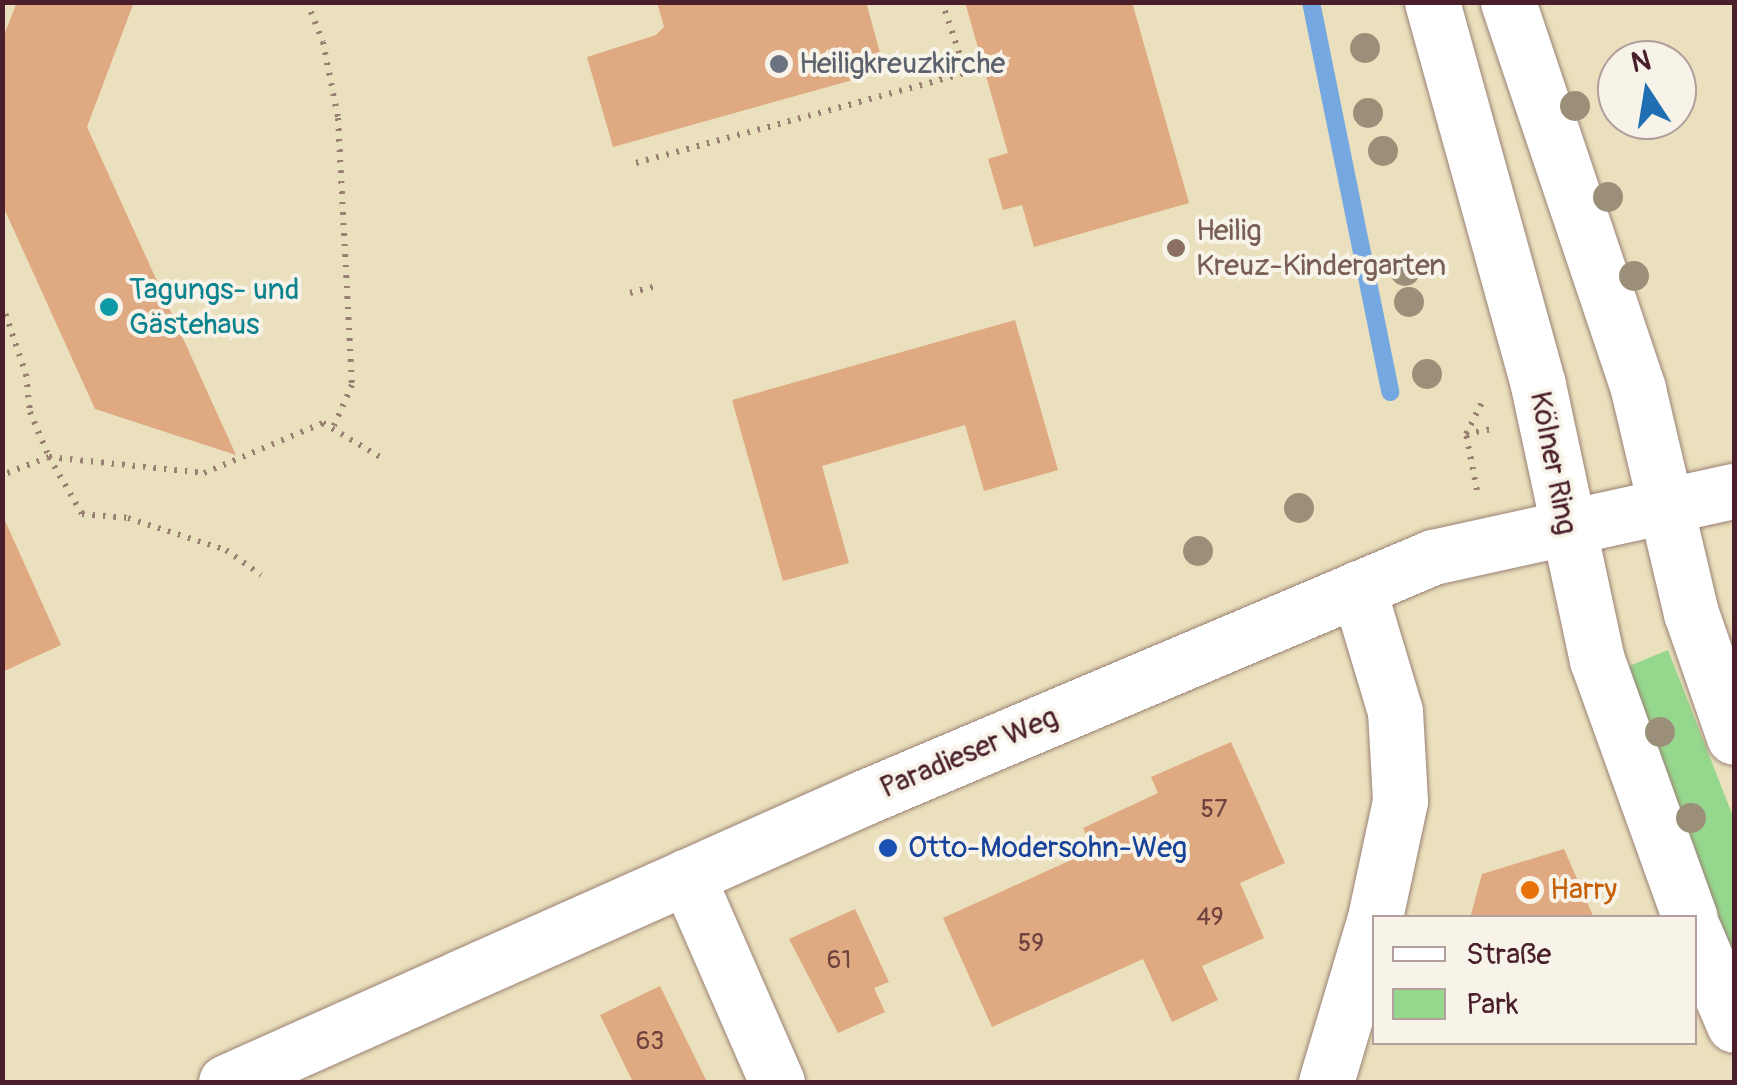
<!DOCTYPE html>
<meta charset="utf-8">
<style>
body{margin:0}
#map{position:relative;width:1737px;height:1085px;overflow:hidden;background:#eae0bd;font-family:Pangolin,sans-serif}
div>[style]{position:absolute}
.green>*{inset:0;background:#96d78e}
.stream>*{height:18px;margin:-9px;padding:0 9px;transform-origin:9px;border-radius:9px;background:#75a7e1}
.building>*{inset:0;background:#dfa981}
.path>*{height:6px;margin-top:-3px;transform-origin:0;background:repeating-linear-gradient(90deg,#9a8074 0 2.5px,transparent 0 10.5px)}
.roads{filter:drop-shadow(0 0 2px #9a8074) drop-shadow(0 0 2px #9a8074)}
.minor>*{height:55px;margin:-27.5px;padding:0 27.5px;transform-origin:27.5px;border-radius:27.5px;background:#fff}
.tertiary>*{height:55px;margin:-27.5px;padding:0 27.5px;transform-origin:27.5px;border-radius:27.5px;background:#fff}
.secondary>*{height:55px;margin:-27.5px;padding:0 27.5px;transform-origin:27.5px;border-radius:27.5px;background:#fff}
.trees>*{width:30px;height:30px;margin:-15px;border-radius:50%;background:#9c8f7a}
.dots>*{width:28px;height:28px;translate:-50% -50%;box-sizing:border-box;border:5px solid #f7f3e8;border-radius:50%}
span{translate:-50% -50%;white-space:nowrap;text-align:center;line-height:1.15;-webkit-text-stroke:8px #f7f3e8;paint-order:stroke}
.number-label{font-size:25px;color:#6f4240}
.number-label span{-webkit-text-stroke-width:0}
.worship-label{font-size:30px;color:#5b616d}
.left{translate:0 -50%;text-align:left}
.education-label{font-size:30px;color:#785e54}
.culture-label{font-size:30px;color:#0d838f}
.street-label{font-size:30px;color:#4a1f2b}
.transit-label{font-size:30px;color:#164399}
.food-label{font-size:30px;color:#c56008}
.frame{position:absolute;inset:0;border:5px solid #4a1f2b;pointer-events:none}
.legend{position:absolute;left:1372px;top:915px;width:325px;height:130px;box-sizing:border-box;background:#f7f3e8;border:2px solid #b29e9c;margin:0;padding:12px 18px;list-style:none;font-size:30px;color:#4a1f2b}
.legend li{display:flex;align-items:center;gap:20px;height:50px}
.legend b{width:50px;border:2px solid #b29e9c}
.north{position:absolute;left:1597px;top:40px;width:100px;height:100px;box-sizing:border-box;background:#f7f3e8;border:2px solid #b29e9c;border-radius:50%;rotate:348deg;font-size:28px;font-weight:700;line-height:40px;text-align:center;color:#4a1f2b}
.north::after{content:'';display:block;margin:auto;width:35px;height:45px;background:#1f6fb2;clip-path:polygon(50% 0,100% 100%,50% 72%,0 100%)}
</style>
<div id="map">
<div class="green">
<i style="clip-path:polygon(1668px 650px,1734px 819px,1734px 970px,1662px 778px,1629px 666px)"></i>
</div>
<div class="stream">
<i style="left:1311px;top:2px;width:398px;rotate:78.5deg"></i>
</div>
<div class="building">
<i style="clip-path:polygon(17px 2px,134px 2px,87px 127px,236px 455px,95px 409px,2px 204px,2px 40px)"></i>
<i style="clip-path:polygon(657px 2px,866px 2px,885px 71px,613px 147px,587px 57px,656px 35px,664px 27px)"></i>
<i style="clip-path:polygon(965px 2px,1132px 2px,1189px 203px,1034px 247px,1022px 205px,1003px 210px,988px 159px,1008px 153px)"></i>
<i style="clip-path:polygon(1015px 320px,1058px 470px,984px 491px,965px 425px,822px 466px,849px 563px,783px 581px,732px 400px)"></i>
<i style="clip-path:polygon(2px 514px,61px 645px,2px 672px)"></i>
<i style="clip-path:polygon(1231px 742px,1285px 863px,1240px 883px,1264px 938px,1202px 966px,1218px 1000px,1172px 1022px,1143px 959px,992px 1027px,943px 918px,1093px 850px,1083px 828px,1158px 793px,1151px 777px)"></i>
<i style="clip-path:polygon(1564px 849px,1594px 918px,1470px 918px,1482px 874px)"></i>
<i style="clip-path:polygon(855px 909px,889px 982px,874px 988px,885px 1012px,838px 1033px,789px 939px)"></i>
<i style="clip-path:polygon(660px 986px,707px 1082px,633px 1082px,600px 1015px)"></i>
</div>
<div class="path">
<i style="left:307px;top:2px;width:43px;rotate:68.2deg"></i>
<i style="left:323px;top:42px;width:77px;rotate:78.8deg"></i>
<i style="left:338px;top:118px;width:267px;rotate:87deg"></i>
<i style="left:352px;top:385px;width:47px;rotate:113.8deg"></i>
<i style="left:636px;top:163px;width:342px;rotate:-15.3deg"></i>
<i style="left:966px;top:73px;width:75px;rotate:-108.7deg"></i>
<i style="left:630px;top:293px;width:24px;rotate:-15deg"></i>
<i style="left:2px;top:304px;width:74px;rotate:71.1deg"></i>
<i style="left:26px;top:374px;width:38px;rotate:84deg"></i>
<i style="left:30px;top:412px;width:49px;rotate:67.1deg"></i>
<i style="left:49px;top:457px;width:50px;rotate:159deg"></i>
<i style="left:1466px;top:434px;width:26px;rotate:-11deg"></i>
<i style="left:49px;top:457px;width:156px;rotate:5.9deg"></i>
<i style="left:204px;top:473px;width:129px;rotate:-22.8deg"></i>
<i style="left:323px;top:423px;width:66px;rotate:30.8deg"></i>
<i style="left:49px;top:457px;width:66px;rotate:59.9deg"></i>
<i style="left:82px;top:514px;width:46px;rotate:5deg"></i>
<i style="left:128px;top:518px;width:103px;rotate:18.1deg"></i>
<i style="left:226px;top:550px;width:43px;rotate:35.5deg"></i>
<i style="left:1477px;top:490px;width:57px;rotate:-101.1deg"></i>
<i style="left:1466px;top:434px;width:36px;rotate:-63deg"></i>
</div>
<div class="roads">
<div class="minor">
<i style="left:1358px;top:588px;width:128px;rotate:73.3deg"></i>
<i style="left:1395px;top:711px;width:90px;rotate:86.8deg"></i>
<i style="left:1400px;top:801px;width:120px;rotate:102.1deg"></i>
<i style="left:687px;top:876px;width:225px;rotate:66.4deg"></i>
<i style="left:1326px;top:1082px;width:168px;rotate:-73.4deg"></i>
</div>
<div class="tertiary">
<i style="left:226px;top:1082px;width:700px;rotate:-24.04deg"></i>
<i style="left:865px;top:797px;width:617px;rotate:-22.91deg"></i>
<i style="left:1433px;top:557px;width:308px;rotate:-12.4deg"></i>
</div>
<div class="secondary">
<i style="left:1432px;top:2px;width:397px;rotate:74.5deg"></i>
<i style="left:1538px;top:385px;width:281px;rotate:77.9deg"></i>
<i style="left:1597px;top:660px;width:274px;rotate:70.2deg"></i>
<i style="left:1508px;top:2px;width:408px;rotate:71.4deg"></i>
<i style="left:1638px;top:389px;width:230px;rotate:76.7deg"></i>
<i style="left:1691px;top:613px;width:131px;rotate:70.9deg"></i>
<i style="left:1694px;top:931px;width:102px;rotate:66.9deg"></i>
</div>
</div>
<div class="trees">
<i style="left:1365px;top:48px"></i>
<i style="left:1575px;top:106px"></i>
<i style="left:1368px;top:113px"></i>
<i style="left:1383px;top:151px"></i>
<i style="left:1608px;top:197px"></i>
<i style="left:1405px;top:271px"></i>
<i style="left:1634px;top:276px"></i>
<i style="left:1409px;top:302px"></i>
<i style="left:1427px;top:374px"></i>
<i style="left:1299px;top:508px"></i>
<i style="left:1198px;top:551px"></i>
<i style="left:1660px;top:732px"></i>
<i style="left:1691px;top:818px"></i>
</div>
<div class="dots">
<i style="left:779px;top:64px;background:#6b7280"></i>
<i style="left:1176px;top:248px;background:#8d6e63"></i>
<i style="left:109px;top:307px;background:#0f9aa8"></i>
<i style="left:888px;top:848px;background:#1a4fb4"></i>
<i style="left:1530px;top:890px;background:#e8710a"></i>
</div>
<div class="number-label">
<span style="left:1214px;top:810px">57</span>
<span style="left:1210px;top:918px">49</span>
<span style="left:1031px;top:944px">59</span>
<span style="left:839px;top:961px">61</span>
<span style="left:650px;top:1042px">63</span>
</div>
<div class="worship-label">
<span class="left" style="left:799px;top:64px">Heiligkreuzkirche</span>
</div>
<div class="education-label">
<span class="left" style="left:1196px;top:248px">Heilig<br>Kreuz-Kindergarten</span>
</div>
<div class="culture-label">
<span class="left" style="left:129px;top:307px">Tagungs- und<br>Gästehaus</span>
</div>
<div class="street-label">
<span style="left:1553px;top:463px;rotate:79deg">Kölner Ring</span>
<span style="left:969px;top:753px;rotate:-23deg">Paradieser Weg</span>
</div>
<div class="transit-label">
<span class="left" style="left:908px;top:848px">Otto-Modersohn-Weg</span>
</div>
<div class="food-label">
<span class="left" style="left:1550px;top:890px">Harry</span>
</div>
<div class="frame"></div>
<ul class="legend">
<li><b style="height:12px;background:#fff"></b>Straße</li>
<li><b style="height:28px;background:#96d78e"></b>Park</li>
</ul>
<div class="north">N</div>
</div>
